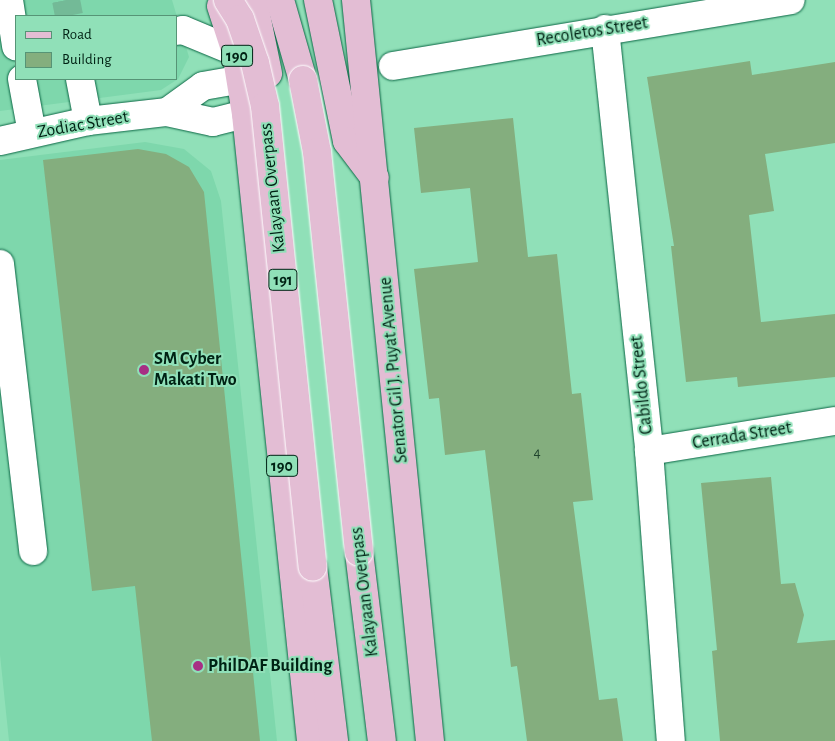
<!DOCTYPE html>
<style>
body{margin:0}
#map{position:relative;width:835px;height:741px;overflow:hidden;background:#90e0b8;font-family:"Alegreya Sans",sans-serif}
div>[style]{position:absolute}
.built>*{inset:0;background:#7ed7ac}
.building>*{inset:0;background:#84ae7e}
.minor-tunnel>*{height:28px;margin-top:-14px;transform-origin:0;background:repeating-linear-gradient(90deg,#73ba97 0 28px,transparent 0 42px)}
.roads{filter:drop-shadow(0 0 1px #0b6745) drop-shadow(0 0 1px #0b6745)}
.minor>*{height:28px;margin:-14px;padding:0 14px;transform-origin:14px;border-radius:14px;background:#fff}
.major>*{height:28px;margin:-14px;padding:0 14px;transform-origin:14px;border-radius:14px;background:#e3bdd4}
.bridges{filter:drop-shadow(0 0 1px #fff) drop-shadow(0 0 1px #fff)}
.major-bridge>*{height:28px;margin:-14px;padding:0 14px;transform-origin:14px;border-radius:14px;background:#e3bdd4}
.dots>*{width:14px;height:14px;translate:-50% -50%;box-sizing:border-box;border:2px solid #90e0b8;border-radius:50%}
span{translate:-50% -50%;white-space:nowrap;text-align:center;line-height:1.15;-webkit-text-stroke:4px #90e0b8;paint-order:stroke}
.number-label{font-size:15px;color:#21452e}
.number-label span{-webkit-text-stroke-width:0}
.shield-label span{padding:1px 4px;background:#90e0b8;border:1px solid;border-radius:4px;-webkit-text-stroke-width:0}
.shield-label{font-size:16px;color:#002214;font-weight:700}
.street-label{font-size:18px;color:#002214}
.poi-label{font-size:18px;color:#002214;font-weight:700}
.left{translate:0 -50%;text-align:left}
.legend{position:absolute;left:15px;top:15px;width:162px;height:65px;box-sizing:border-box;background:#90e0b8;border:1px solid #569476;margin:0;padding:6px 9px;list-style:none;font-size:15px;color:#002214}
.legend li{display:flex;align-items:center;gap:10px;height:25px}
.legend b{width:25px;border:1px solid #569476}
</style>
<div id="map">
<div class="built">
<i style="clip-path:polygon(evenodd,0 0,172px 0,189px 57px,178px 79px,161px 90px,0 111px,0 0,16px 16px,176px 16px,176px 79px,16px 79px,16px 16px)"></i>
<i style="clip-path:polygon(145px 142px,184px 149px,211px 171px,221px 201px,277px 741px,9px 741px,0 655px,0 160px)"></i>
</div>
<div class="building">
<i style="clip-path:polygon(750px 61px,752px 75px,835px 62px,835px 143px,765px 154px,774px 211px,749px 215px,761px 322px,835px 314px,835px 377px,738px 387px,737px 377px,686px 382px,671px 246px,674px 246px,647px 77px)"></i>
<i style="clip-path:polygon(513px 118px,528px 257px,557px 254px,572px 394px,581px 393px,593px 500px,573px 502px,599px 700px,617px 698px,623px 741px,527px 741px,517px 666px,511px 667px,485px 450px,445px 455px,439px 398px,429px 399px,414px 269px,478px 262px,470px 188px,421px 193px,414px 128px)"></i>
<i style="clip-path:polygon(138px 149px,166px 154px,189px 167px,204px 192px,260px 741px,152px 741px,135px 586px,92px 591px,43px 160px)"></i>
<i style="clip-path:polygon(771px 477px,781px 584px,795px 583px,804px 615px,797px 643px,835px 640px,835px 741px,720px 741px,712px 651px,717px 650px,701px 483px)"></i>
</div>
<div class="minor-tunnel">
<i style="left:66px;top:0;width:16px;rotate:79deg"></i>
</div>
<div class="roads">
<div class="minor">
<i style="left:9px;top:0;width:47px;rotate:81.3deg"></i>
<i style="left:605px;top:29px;width:424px;rotate:84deg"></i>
<i style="left:649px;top:451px;width:291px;rotate:85.7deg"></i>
<i style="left:176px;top:31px;width:7px;rotate:-8deg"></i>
<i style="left:183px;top:30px;width:57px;rotate:22.5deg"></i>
<i style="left:393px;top:66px;width:403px;rotate:-9.4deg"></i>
<i style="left:22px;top:79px;width:55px;rotate:79.5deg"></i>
<i style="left:80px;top:79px;width:43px;rotate:79.2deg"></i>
<i style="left:167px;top:112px;width:44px;rotate:-35.8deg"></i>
<i style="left:203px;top:86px;width:39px;rotate:-10deg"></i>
<i style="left:0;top:141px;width:90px;rotate:-12.8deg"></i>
<i style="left:88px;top:121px;width:80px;rotate:-6.5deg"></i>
<i style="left:167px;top:112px;width:47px;rotate:12.3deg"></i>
<i style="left:213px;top:122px;width:34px;rotate:-14deg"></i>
<i style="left:0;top:264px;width:289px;rotate:83.4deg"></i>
<i style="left:649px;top:451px;width:188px;rotate:-9.2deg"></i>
</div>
<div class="major">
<i style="left:253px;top:0;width:75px;rotate:78.4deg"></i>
<i style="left:280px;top:0;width:83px;rotate:74deg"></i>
<i style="left:318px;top:0;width:144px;rotate:78.4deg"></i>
<i style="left:347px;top:141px;width:46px;rotate:52.9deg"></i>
<i style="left:356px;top:0;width:745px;rotate:84.3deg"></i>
<i style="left:221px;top:6px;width:48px;rotate:71.9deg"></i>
<i style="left:236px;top:52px;width:63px;rotate:80.8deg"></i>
<i style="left:246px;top:114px;width:630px;rotate:84.08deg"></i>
<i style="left:359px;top:552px;width:190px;rotate:83.1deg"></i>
<i style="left:313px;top:567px;width:175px;rotate:83.1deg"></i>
</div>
</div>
<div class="bridges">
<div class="major-bridge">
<i style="left:228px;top:0;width:22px;rotate:58deg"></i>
<i style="left:240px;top:19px;width:46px;rotate:71.2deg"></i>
<i style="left:255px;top:63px;width:44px;rotate:76.9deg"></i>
<i style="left:265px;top:106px;width:463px;rotate:84.1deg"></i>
<i style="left:303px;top:80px;width:73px;rotate:79deg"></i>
<i style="left:317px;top:152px;width:402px;rotate:84deg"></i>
</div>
</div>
<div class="dots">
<i style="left:144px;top:370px;background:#a72f84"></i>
<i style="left:198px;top:666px;background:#a72f84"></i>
</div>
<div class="number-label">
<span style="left:537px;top:453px">4</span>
</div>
<div class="shield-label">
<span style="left:237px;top:56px">190</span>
<span style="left:283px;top:280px">191</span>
<span style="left:282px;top:466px">190</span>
</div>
<div class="street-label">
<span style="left:592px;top:32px;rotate:-9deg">Recoletos Street</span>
<span style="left:83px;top:125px;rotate:-10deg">Zodiac Street</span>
<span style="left:273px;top:188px;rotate:-96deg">Kalayaan Overpass</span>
<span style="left:394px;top:370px;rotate:-95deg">Senator Gil J. Puyat Avenue</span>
<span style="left:642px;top:385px;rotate:-96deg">Cabildo Street</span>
<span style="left:742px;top:436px;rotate:-9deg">Cerrada Street</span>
<span style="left:365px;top:592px;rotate:-97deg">Kalayaan Overpass</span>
</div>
<div class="poi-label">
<span class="left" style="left:154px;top:370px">SM Cyber<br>Makati Two</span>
<span class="left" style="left:208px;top:666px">PhilDAF Building</span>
</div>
<ul class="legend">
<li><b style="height:6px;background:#e3bdd4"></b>Road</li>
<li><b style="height:14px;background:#84ae7e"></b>Building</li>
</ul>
</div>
